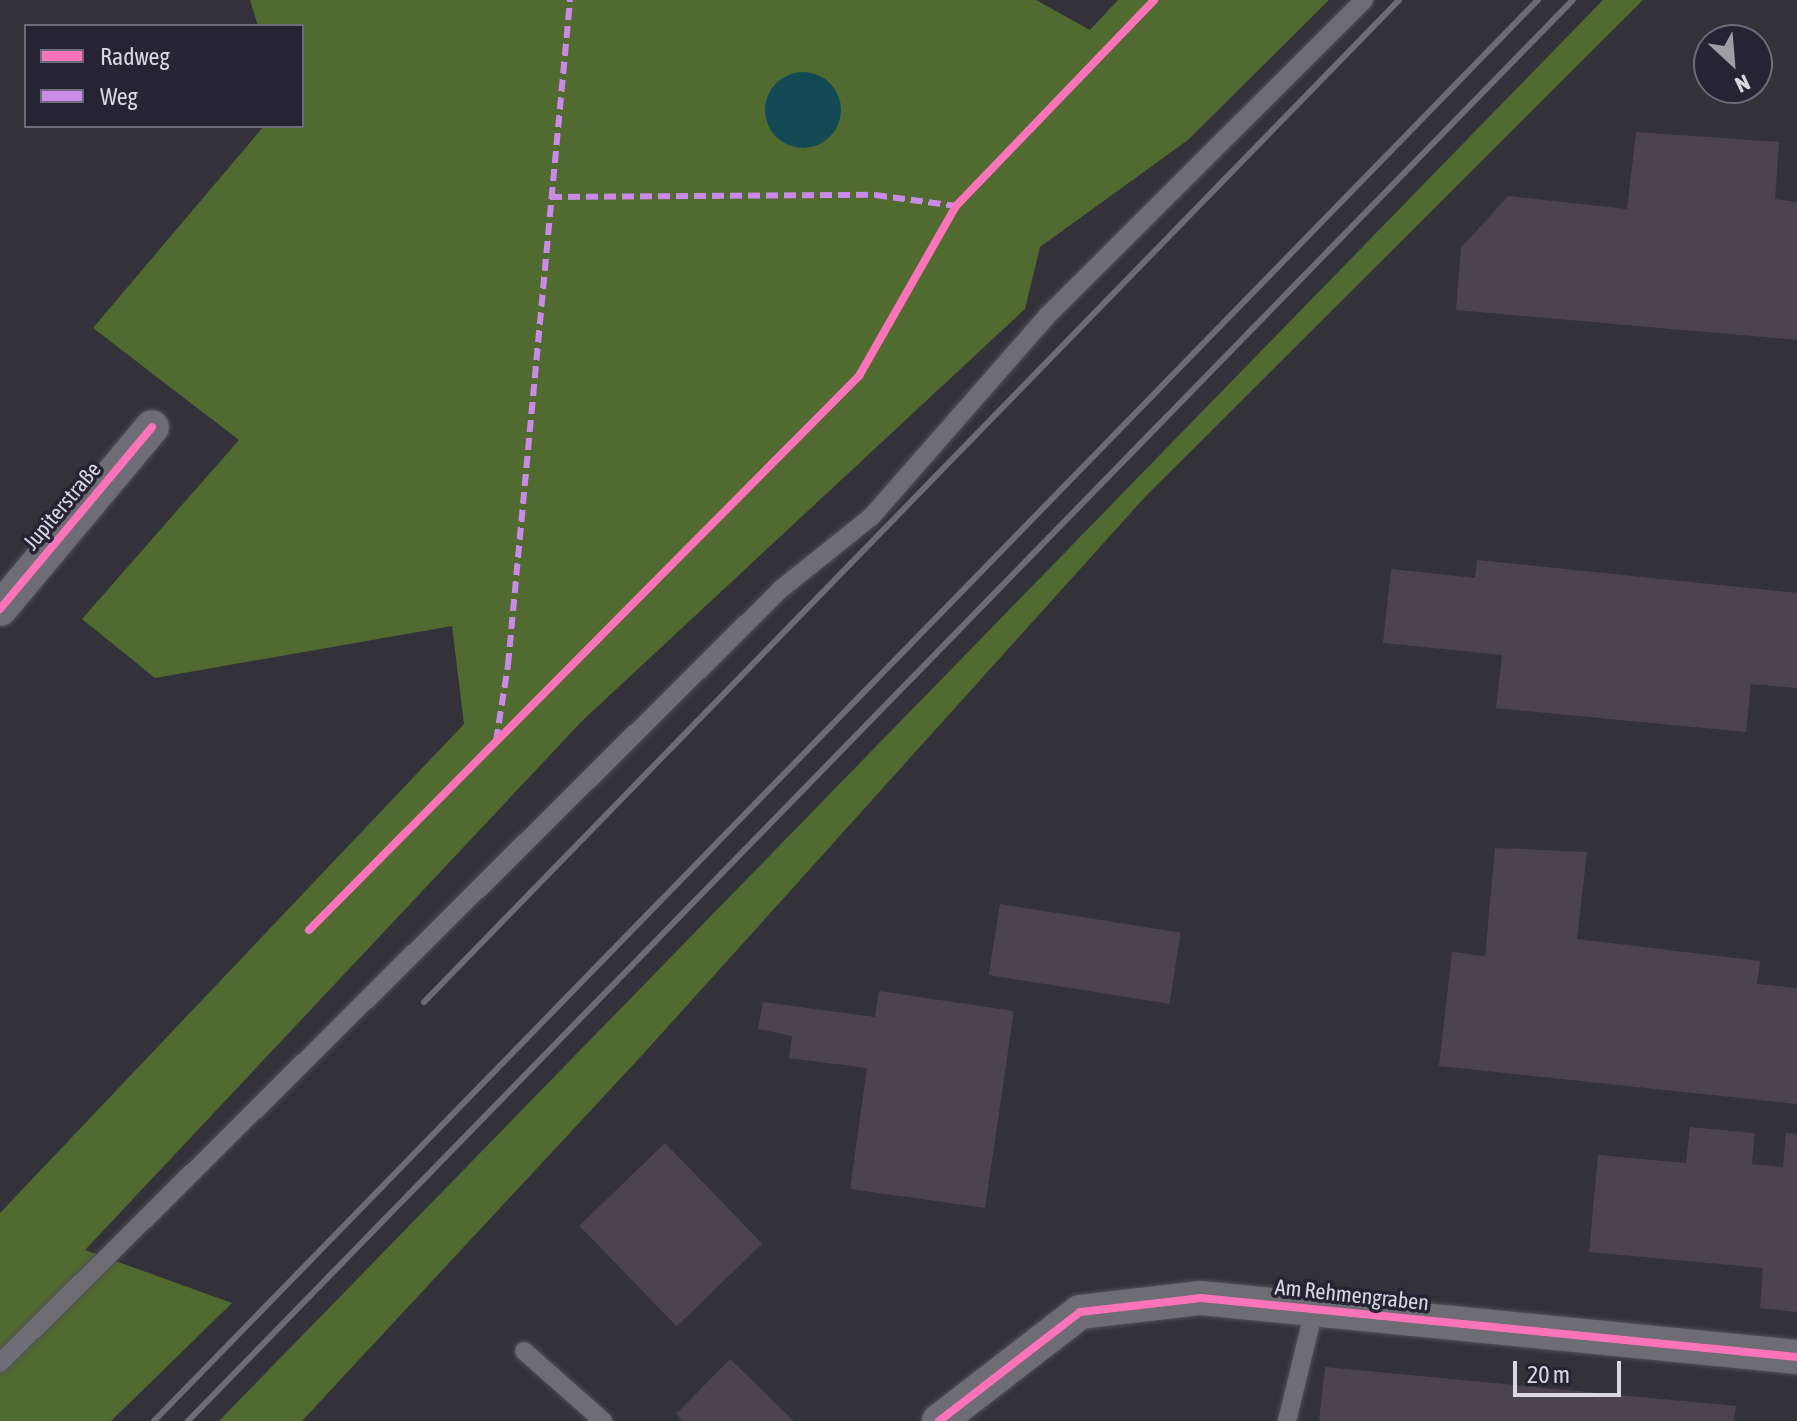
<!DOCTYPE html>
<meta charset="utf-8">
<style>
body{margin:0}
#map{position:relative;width:1797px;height:1421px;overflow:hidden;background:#33313a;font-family:"Asap Condensed",sans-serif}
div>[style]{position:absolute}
.forest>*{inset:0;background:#516a2f}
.water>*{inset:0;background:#134855}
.round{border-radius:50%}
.building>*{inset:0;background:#4c4351;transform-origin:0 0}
.roads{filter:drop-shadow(0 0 2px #514f58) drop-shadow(0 0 2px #514f58)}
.service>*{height:18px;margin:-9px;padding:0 9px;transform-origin:9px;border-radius:9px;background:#6e6c75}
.minor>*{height:34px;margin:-17px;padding:0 17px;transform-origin:17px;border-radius:17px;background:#6e6c75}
.rail>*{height:6px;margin:-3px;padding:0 3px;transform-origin:3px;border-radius:3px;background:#6e6c73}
.quiet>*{height:6px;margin-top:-3px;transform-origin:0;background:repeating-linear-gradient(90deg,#ca8be6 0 12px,transparent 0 18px)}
.cycleway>*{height:8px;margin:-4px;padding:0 4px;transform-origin:4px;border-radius:4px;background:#fb73b8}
span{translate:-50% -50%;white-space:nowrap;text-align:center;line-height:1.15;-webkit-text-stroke:7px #262334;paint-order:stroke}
.street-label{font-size:22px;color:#d8d7e2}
.legend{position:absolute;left:24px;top:24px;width:280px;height:104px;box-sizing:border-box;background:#262334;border:2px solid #6d6b7a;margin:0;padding:10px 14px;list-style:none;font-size:24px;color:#d8d7e2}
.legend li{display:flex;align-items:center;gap:16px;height:40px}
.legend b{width:40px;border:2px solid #6d6b7a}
.north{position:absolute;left:1693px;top:24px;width:80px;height:80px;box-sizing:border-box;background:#262334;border:2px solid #6d6b7a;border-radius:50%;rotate:154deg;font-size:22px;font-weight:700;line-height:32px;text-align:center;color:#d8d7e2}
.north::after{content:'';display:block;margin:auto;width:28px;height:36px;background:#9e9da7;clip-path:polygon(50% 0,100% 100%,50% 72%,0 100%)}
.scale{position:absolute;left:1513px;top:1361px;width:108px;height:36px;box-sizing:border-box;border:4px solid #d8d7e2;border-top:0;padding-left:10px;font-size:24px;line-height:28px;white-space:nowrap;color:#d8d7e2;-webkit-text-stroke:6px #262334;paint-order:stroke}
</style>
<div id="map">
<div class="forest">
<i style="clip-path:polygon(250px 0,1036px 0,1090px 30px,1118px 0,1329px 0,1188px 140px,1040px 247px,1025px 309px,582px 721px,85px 1250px,232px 1303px,111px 1421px,0 1421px,0 1213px,464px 724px,452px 626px,155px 678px,82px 619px,239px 440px,93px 328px,264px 126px,302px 126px,302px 26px,258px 26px)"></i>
<i style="clip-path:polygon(1603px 0,1643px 0,1145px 497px,645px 1052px,302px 1421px,219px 1421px)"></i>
</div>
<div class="water">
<i class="round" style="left:765px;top:72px;width:76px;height:76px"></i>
</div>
<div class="building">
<i style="clip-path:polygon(1636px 132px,1779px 142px,1775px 199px,1797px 202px,1797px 340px,1456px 310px,1461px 248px,1508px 196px,1627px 209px)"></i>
<i style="clip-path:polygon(1477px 560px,1797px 593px,1797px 688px,1751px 684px,1746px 732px,1496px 708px,1502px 655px,1383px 643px,1391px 569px,1475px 578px)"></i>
<i style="clip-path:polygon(1495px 848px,1587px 852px,1577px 939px,1760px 961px,1757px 984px,1797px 988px,1797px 1104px,1439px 1066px,1452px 952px,1485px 956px)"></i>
<i style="left:1000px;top:904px;width:183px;height:72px;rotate:9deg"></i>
<i style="clip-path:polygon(879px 991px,1014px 1011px,985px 1208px,850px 1189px,867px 1068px,789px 1058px,792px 1036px,758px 1029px,763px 1002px,875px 1017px)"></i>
<i style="clip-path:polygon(1690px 1127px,1755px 1133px,1752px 1164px,1783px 1167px,1786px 1133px,1797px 1134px,1797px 1312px,1760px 1308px,1763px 1268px,1589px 1252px,1598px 1155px,1686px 1163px)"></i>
<i style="left:665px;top:1143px;width:140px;height:119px;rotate:46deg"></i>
<i style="clip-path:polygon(730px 1359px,794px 1421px,683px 1421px,676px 1414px)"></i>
<i style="clip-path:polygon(1325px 1367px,1736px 1406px,1734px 1421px,1319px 1421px)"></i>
</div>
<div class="roads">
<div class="service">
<i style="left:524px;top:1351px;width:106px;rotate:41.5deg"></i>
<i style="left:0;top:1363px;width:1100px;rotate:-44.74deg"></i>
<i style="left:781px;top:589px;width:117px;rotate:-38.7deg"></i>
<i style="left:872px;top:516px;width:266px;rotate:-48.8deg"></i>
<i style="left:1047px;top:316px;width:448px;rotate:-44.9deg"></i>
<i style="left:1287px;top:1421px;width:114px;rotate:-76.3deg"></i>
</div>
<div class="minor">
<i style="left:0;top:609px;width:237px;rotate:-50.1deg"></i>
<i style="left:939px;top:1421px;width:178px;rotate:-37.7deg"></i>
<i style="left:1080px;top:1312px;width:122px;rotate:-6.6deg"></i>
<i style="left:1201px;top:1298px;width:599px;rotate:5.65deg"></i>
</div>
</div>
<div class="rail">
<i style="left:424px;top:1002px;width:1398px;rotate:-45.78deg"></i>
<i style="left:154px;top:1421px;width:1984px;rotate:-45.76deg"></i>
<i style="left:188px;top:1421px;width:1984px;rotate:-45.74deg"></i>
</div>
<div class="quiet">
<i style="left:550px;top:197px;width:325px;rotate:-0.4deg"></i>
<i style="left:875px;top:195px;width:82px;rotate:7.7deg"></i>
<i style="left:496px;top:741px;width:77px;rotate:-81deg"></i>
<i style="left:508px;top:665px;width:668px;rotate:-84.67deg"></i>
</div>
<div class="cycleway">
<i style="left:0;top:609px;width:237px;rotate:-50.1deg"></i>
<i style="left:309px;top:930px;width:781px;rotate:-45.21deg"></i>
<i style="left:859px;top:376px;width:196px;rotate:-60.3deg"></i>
<i style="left:956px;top:206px;width:286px;rotate:-46.1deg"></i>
<i style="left:939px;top:1421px;width:178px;rotate:-37.7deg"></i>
<i style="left:1080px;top:1312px;width:122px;rotate:-6.6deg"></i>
<i style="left:1201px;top:1298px;width:599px;rotate:5.65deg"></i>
</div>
<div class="street-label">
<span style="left:62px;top:506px;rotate:-50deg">Jupiterstraße</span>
<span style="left:1352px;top:1295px;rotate:6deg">Am Rehmengraben</span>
</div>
<ul class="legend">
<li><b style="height:10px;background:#fb73b8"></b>Radweg</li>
<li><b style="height:10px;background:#ca8be6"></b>Weg</li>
</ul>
<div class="north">N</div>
<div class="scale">20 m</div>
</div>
